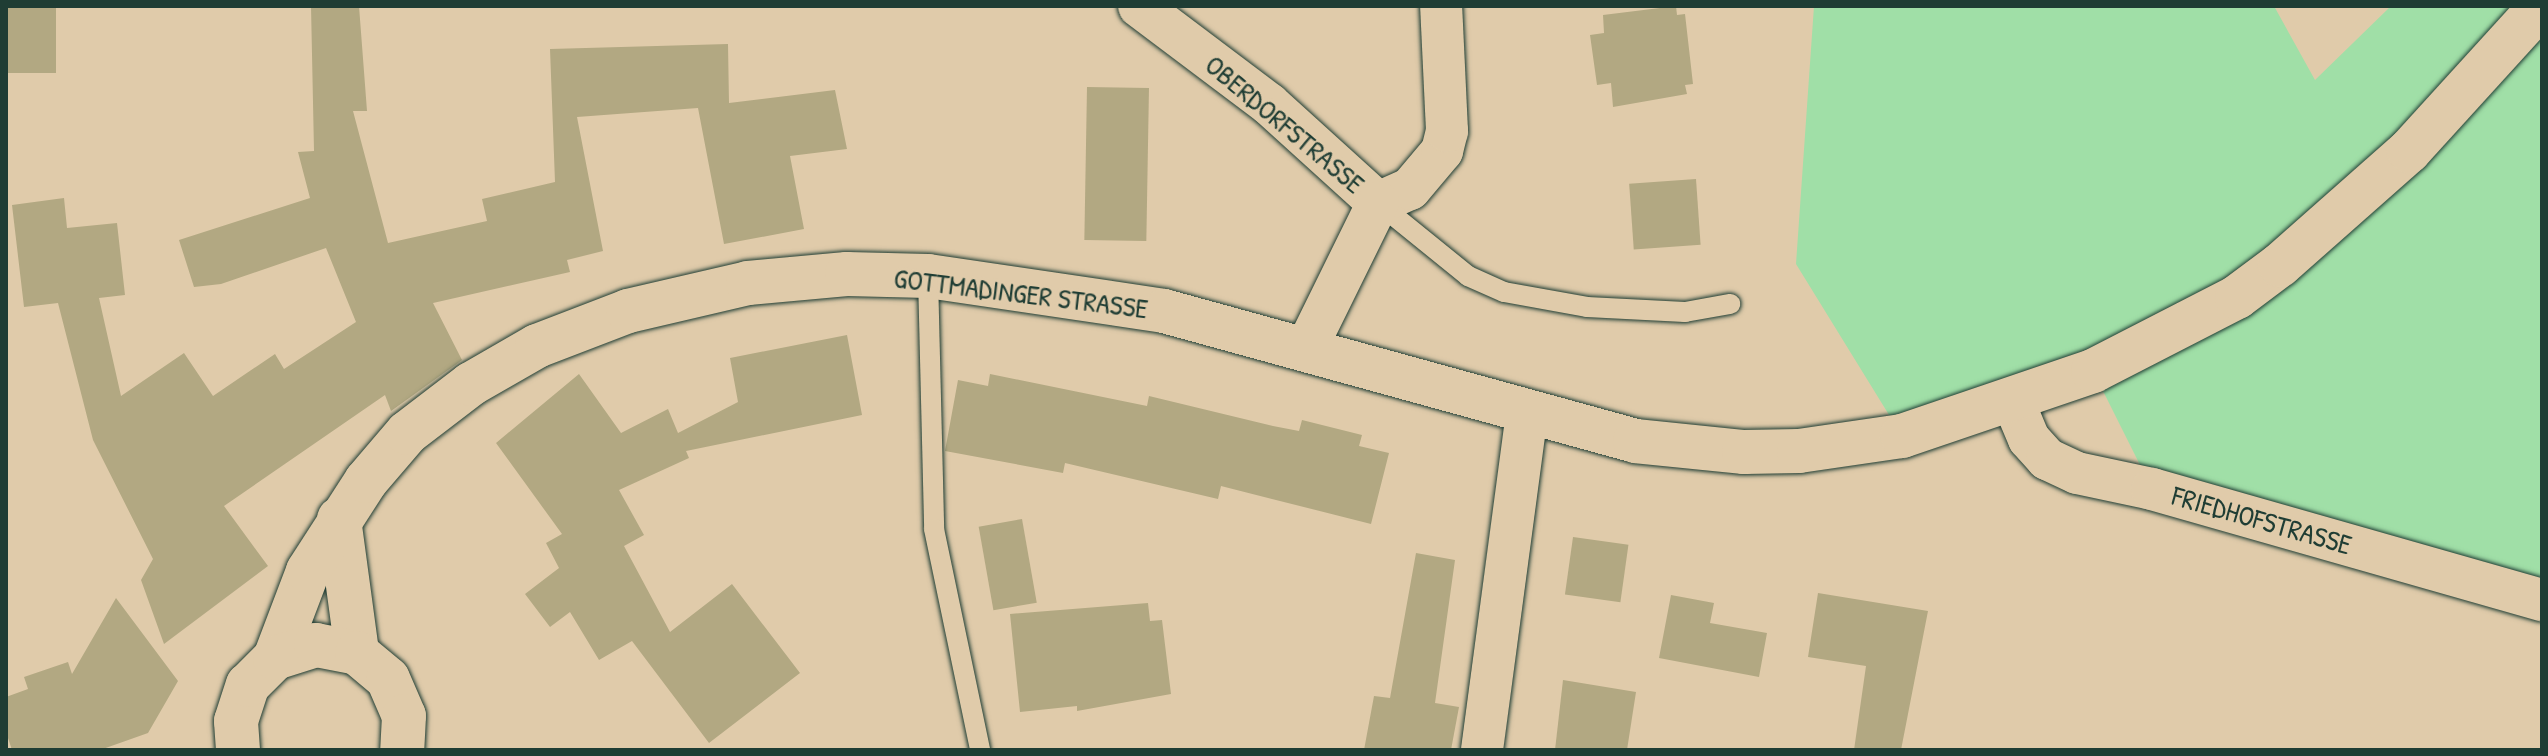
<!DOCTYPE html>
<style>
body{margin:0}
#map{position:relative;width:2548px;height:756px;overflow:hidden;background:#e0cbaa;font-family:"Patrick Hand",sans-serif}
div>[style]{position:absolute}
.green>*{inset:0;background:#a0dfa7}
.building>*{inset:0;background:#b2a882;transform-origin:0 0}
.roads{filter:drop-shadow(0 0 2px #1f3d34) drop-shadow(0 0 2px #1f3d34)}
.lane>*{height:20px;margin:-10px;padding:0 10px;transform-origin:10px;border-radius:10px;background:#e0cbaa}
.street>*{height:42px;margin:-21px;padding:0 21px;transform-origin:21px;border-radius:21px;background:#e0cbaa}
.secondary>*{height:44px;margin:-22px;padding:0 22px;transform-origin:22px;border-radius:22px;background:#e0cbaa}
span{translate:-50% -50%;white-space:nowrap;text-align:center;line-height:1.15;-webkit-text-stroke:6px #e0cbaa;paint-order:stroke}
.street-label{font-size:28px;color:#1f3d34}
.frame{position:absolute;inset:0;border:8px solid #1f3d34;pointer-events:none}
</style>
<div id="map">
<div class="green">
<i style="clip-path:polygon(1814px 6px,2274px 6px,2315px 80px,2391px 6px,2542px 6px,2542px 600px,2152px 489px,2093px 371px,1902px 436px,1796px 264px)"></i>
</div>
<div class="building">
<i style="left:6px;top:6px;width:50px;height:67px"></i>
<i style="clip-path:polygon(311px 6px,359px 6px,367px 111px,353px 111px,388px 243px,487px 221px,482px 199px,555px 182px,550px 49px,728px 44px,729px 103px,835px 90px,847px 149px,790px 156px,804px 229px,724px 244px,698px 108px,577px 117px,603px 251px,567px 260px,570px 272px,433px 303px,462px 360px,391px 411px,385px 395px,224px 506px,268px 566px,164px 644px,141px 580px,153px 559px,93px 440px,58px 303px,24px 307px,12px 205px,64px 198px,67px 228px,117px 223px,125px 295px,99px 298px,121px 396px,184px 353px,213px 396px,275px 354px,284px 369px,356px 322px,326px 248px,221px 284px,194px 287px,179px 240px,310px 198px,298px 152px,314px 151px)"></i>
<i style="clip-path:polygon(1676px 6px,1677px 15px,1685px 14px,1693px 84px,1685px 85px,1687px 94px,1613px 107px,1611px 83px,1597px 85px,1590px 35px,1604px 33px,1603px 15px)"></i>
<i style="left:1087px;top:87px;width:62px;height:153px;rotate:1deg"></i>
<i style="left:1696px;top:179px;width:66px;height:67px;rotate:86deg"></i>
<i style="clip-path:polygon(847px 335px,862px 415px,686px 451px,689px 458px,619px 490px,644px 535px,624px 546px,670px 632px,732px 584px,800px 673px,709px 743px,632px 641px,599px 660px,570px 612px,550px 627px,525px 594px,559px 568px,546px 543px,562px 534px,496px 443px,579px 374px,621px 433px,668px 409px,678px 433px,738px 402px,730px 358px)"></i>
<i style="clip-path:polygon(990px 374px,1147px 406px,1149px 396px,1273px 426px,1299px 431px,1302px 420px,1362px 435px,1359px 446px,1389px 453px,1371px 524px,1221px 486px,1218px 499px,1065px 463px,1063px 473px,945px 451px,958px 380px,988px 386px)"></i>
<i style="left:1022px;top:519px;width:85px;height:44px;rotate:80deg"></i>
<i style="left:1573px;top:537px;width:56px;height:58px;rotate:8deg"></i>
<i style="clip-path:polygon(1416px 553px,1455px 560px,1435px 703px,1459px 707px,1451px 750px,1364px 750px,1374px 696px,1390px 698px)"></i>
<i style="clip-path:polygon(1818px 593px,1928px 611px,1901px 750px,1854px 750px,1866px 666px,1808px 657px)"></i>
<i style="clip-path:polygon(1671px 595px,1714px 603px,1710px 623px,1767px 633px,1759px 677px,1659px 658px)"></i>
<i style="clip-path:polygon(116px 598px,178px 681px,148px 733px,100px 750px,12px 750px,6px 732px,6px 697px,28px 689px,24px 677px,68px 662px,72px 674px)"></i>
<i style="clip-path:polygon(1148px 603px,1150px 621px,1162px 620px,1171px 694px,1077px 711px,1077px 706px,1020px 712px,1010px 614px)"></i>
<i style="clip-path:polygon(1563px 680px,1636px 692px,1627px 750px,1555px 750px)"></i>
</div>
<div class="roads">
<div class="lane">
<i style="left:1378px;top:203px;width:116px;rotate:39deg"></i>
<i style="left:1468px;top:276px;width:39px;rotate:24deg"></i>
<i style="left:1504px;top:292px;width:84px;rotate:10.2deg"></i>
<i style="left:1587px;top:307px;width:98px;rotate:2.9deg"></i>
<i style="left:1685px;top:312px;width:46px;rotate:-10.1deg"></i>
<i style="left:928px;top:276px;width:253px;rotate:88.6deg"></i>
<i style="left:934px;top:529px;width:226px;rotate:78.2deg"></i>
</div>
<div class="street">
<i style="left:1139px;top:6px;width:163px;rotate:37deg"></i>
<i style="left:1269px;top:104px;width:147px;rotate:42.2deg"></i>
<i style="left:1378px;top:203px;width:35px;rotate:-24deg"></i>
<i style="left:1410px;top:189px;width:50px;rotate:-49.9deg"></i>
<i style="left:1442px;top:151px;width:21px;rotate:-76deg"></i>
<i style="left:1447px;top:131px;width:125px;rotate:-92.7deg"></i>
<i style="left:1307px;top:347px;width:161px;rotate:-63.8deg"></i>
<i style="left:2013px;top:401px;width:41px;rotate:67.2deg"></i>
<i style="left:2029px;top:439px;width:27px;rotate:48deg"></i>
<i style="left:2047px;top:459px;width:33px;rotate:25deg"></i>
<i style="left:2077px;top:473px;width:77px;rotate:12deg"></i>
<i style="left:2152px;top:489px;width:405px;rotate:15.9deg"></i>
<i style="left:1482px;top:750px;width:340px;rotate:-82.4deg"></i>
</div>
<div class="secondary">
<i style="left:339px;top:519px;width:135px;rotate:82.3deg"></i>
<i style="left:275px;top:658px;width:93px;rotate:-69.2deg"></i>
<i style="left:308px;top:571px;width:107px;rotate:-57.2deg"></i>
<i style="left:366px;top:481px;width:63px;rotate:-49.5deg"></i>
<i style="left:407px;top:433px;width:81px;rotate:-37.4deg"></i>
<i style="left:471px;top:384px;width:76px;rotate:-29.9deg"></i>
<i style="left:537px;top:346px;width:97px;rotate:-21deg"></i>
<i style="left:628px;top:311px;width:123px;rotate:-13.1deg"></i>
<i style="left:748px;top:283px;width:99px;rotate:-5.2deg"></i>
<i style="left:847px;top:274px;width:81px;rotate:1.4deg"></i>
<i style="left:928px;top:276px;width:239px;rotate:8.4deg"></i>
<i style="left:1164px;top:311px;width:489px;rotate:15.4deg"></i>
<i style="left:1635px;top:441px;width:110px;rotate:5.8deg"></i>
<i style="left:1744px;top:452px;width:55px;rotate:-1deg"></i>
<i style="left:1799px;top:451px;width:104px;rotate:-8.3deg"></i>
<i style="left:1902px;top:436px;width:202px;rotate:-18.8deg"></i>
<i style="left:2093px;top:371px;width:162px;rotate:-27.2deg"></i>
<i style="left:2237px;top:297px;width:54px;rotate:-36.7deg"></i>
<i style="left:2280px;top:265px;width:172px;rotate:-41.5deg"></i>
<i style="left:2409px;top:151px;width:196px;rotate:-47.7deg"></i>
<i style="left:238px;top:750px;width:29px;rotate:-94deg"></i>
<i style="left:236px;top:721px;width:38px;rotate:-72deg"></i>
<i style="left:248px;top:685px;width:38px;rotate:-45deg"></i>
<i style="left:275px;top:658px;width:43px;rotate:-17.6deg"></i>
<i style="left:316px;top:645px;width:42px;rotate:11deg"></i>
<i style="left:357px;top:653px;width:40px;rotate:40deg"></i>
<i style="left:388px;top:679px;width:40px;rotate:66.6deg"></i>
<i style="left:404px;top:716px;width:34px;rotate:93deg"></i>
</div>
</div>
<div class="street-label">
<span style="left:1285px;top:124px;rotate:40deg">OBERDORFSTRASSE</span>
<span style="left:1021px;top:293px;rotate:7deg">GOTTMADINGER STRASSE</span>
<span style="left:2262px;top:520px;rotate:16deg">FRIEDHOFSTRASSE</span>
</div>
<div class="frame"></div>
</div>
